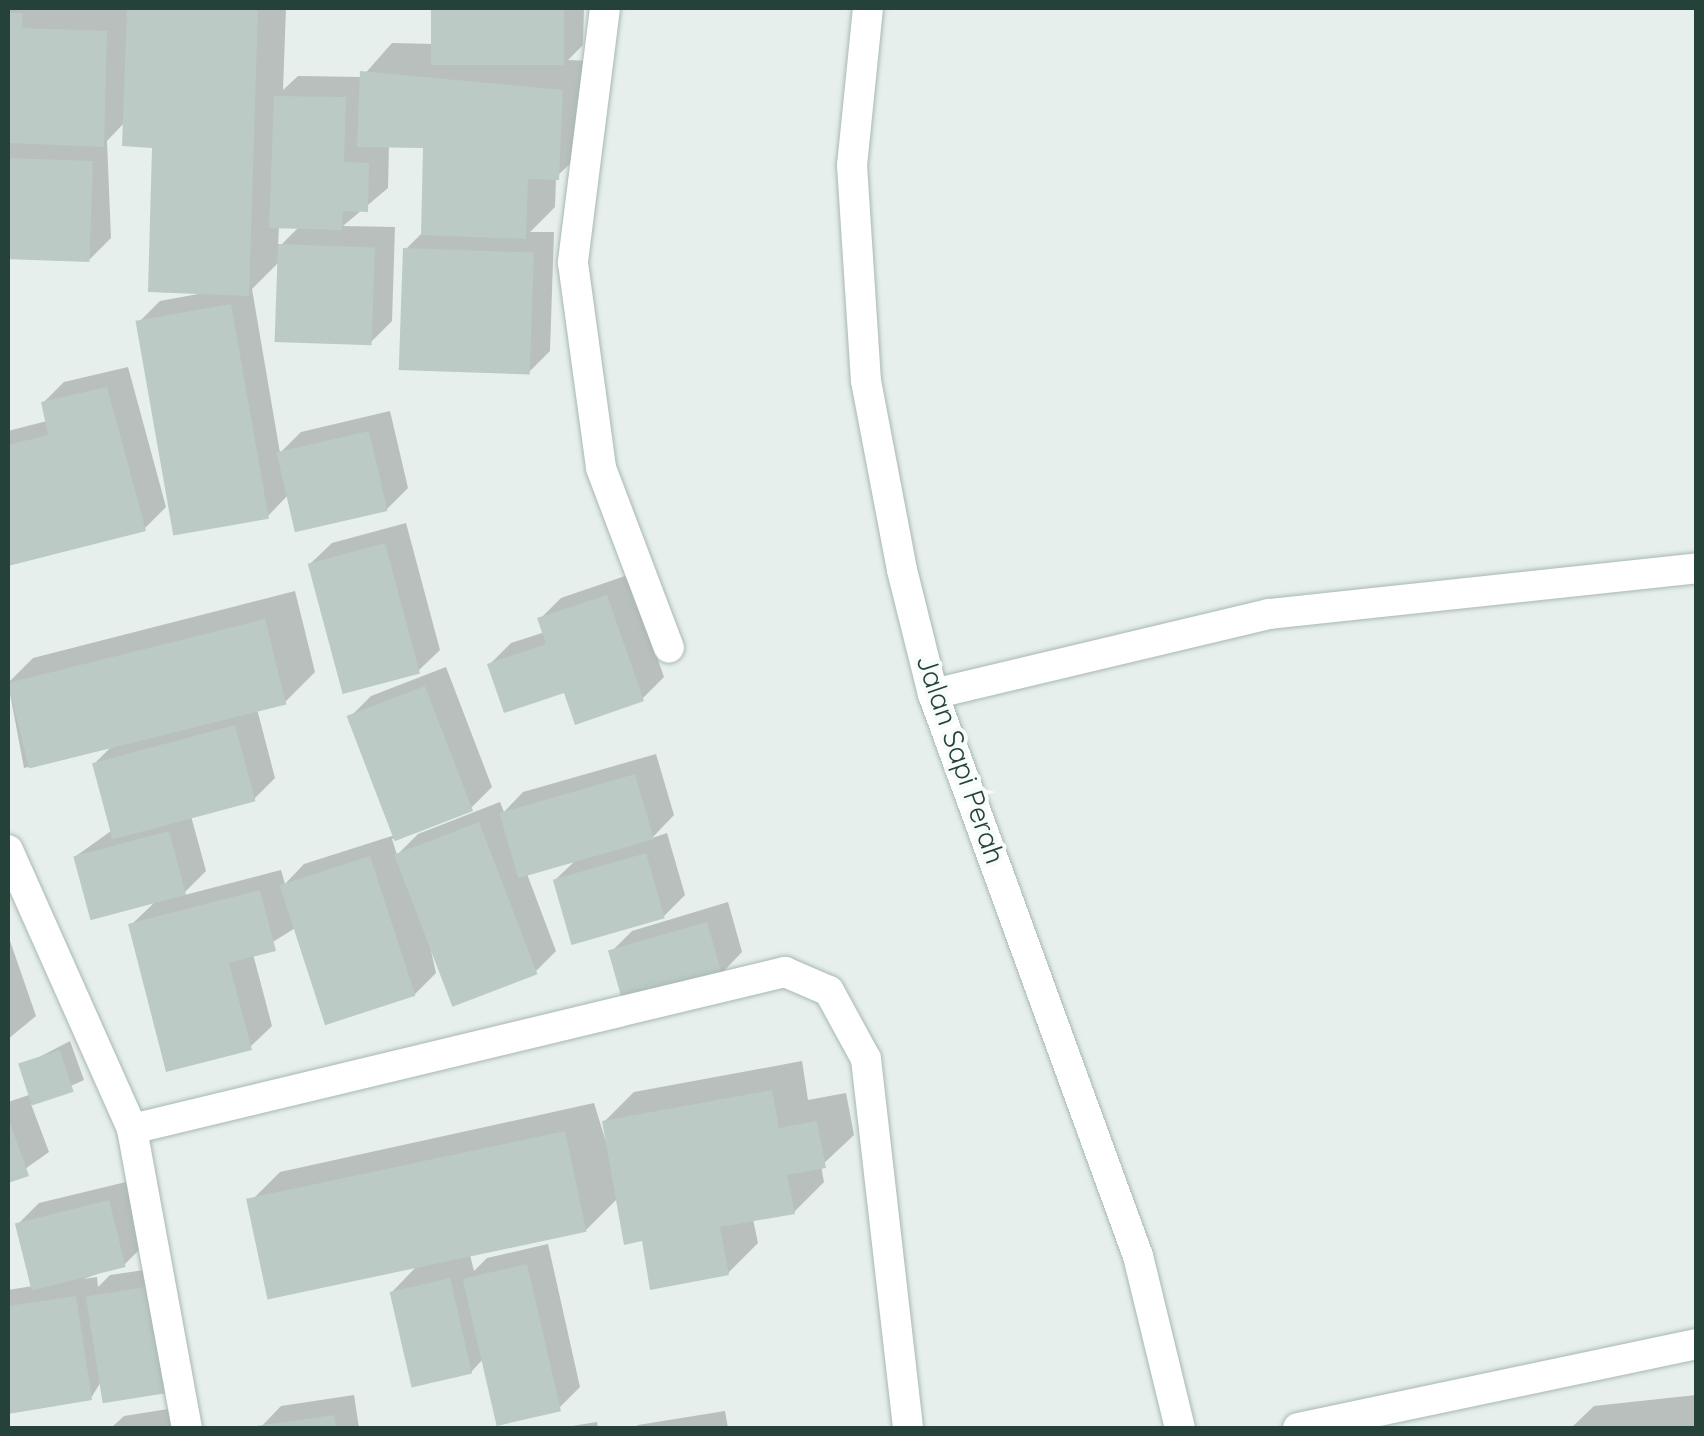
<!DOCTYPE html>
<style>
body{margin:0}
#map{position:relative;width:1704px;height:1436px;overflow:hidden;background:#e6efeb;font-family:Quicksand,sans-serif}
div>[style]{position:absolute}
.shadow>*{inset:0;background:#0003}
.building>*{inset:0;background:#bbcac4;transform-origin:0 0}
.roads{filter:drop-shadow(0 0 2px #a8b8b2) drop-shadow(0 0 2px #a8b8b2)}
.lane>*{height:30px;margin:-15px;padding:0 15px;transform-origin:15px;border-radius:15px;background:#fff}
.street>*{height:30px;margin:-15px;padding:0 15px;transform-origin:15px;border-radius:15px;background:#fff}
.secondary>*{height:30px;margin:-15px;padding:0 15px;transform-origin:15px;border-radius:15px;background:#fff}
span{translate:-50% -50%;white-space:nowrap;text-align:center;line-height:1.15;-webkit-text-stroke:8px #f7fbf9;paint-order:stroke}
.street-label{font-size:28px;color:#24423a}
.frame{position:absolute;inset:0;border:10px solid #24423a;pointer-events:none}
</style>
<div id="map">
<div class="shadow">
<i style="clip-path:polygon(evenodd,8px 8px,286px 8px,283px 90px,298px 76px,362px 77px,392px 43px,433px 44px,434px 8px,584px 8px,583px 45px,568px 60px,592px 61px,588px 147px,556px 177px,555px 207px,530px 232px,554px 232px,550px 351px,529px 372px,406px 249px,423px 232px,426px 146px,389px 145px,388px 188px,343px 226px,395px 227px,392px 321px,371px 342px,280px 261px,252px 289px,280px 453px,301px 432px,390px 411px,408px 488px,387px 509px,289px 494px,267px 517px,139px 322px,160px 301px,198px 294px,154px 145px,125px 122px,107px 141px,111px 238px,90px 259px,8px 256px,8px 8px,279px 226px,300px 226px,278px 248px,279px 226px)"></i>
<i style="clip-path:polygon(128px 367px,166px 507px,145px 528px,8px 563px,8px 431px,47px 421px,43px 403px,64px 382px)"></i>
<i style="clip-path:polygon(406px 523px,440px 650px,418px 671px,310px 564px,332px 543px)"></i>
<i style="clip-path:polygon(628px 575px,664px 677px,643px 698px,565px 689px,490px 664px,511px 643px,545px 632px,540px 619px,561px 598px)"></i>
<i style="clip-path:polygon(295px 591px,315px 672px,285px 702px,257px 709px,275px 778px,254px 799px,191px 816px,206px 871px,181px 896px,281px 870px,285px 884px,304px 864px,395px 835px,350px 717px,371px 696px,446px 667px,492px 787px,471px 808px,392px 839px,397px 855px,418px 834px,500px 802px,504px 812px,523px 792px,656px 754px,674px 815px,652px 838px,667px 833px,685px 895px,664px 916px,555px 880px,577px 859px,527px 874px,556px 951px,535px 972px,427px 932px,436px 973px,415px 994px,297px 927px,253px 954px,272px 1026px,250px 1047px,131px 925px,157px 900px,76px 856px,111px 831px,95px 763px,112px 746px,24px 768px,8px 683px,33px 658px)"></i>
<i style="clip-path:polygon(728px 902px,742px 952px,721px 974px,611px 952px,632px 931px)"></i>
<i style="clip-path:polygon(9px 938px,36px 1016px,8px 1039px,8px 938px)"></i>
<i style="clip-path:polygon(70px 1041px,84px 1080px,31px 1104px,49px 1152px,8px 1181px,8px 1102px,32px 1094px,22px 1066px)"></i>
<i style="clip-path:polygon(802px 1061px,808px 1100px,846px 1093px,854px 1135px,821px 1166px,824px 1182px,794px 1212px,753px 1219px,758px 1243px,728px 1273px,644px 1239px,618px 1198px,586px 1230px,470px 1255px,474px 1271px,487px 1258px,548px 1244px,580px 1387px,559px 1408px,484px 1358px,471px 1372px,392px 1292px,416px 1267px,250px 1202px,280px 1172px,594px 1103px,610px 1155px,604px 1122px,634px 1092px)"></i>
<i style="clip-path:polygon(130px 1181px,146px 1243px,125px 1264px,83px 1279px,97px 1277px,98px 1287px,110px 1275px,172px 1266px,91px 1398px,8px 1411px,8px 1290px,33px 1286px,18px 1224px,39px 1203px)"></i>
<i style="clip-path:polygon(354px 1395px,359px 1428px,260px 1428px,281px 1406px)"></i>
<i style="clip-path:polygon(1696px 1395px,1696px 1428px,1571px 1428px,1594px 1406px)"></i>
<i style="clip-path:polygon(181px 1407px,184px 1428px,111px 1428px,124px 1416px)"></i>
<i style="clip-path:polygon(725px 1411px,728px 1428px,634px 1428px,638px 1425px)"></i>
<i style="clip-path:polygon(597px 1422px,598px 1428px,560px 1428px)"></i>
</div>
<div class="building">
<i style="clip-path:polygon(127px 8px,258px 8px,249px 296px,148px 292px,152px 148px,122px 146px)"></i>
<i style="left:431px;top:8px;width:133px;height:57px"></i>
<i style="clip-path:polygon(8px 13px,23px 13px,22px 28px,107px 31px,104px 147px,8px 143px)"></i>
<i style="clip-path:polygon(360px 71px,563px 90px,559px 180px,528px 179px,526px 239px,421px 235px,423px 148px,357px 147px)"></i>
<i style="clip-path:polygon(274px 96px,346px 97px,344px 162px,369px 163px,368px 212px,343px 211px,342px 230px,269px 228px)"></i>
<i style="left:8px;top:158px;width:85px;height:101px;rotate:2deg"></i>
<i style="left:278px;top:244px;width:97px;height:98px;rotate:2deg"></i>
<i style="left:403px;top:248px;width:131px;height:122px;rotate:2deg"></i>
<i style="left:231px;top:304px;width:218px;height:97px;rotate:80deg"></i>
<i style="clip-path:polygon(107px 387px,146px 531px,8px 566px,8px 445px,48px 435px,41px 402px)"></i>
<i style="left:369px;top:431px;width:82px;height:95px;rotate:77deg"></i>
<i style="left:385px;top:543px;width:135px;height:80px;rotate:75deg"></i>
<i style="clip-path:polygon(607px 595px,644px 701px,575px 725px,564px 693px,504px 713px,487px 664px,546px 644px,537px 618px)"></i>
<i style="left:265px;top:619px;width:88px;height:265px;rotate:76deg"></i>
<i style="left:425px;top:686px;width:134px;height:84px;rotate:69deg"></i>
<i style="left:235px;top:725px;width:79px;height:148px;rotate:75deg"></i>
<i style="left:635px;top:774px;width:68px;height:141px;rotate:74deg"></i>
<i style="left:479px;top:822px;width:163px;height:91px;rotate:69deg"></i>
<i style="left:169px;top:831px;width:66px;height:99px;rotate:75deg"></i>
<i style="left:646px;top:853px;width:68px;height:97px;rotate:74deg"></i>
<i style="left:370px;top:856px;width:147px;height:95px;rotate:72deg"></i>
<i style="clip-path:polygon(260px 890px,276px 951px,229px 963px,252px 1050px,166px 1072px,128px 924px)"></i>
<i style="left:707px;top:922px;width:56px;height:103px;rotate:74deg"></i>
<i style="left:60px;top:1050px;width:44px;height:44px;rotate:72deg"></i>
<i style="clip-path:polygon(772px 1090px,779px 1128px,817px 1121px,826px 1168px,787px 1175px,795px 1214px,720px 1227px,729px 1275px,650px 1290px,642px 1241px,624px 1245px,602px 1121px)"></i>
<i style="clip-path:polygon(8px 1117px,29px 1176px,8px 1183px)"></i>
<i style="left:565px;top:1131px;width:103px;height:326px;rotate:78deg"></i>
<i style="left:109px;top:1200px;width:69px;height:97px;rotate:76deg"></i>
<i style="left:527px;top:1264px;width:151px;height:66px;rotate:77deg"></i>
<i style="left:450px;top:1278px;width:98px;height:62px;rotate:77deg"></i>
<i style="left:152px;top:1286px;width:108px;height:67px;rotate:81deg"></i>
<i style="clip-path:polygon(76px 1296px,92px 1400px,8px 1414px,8px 1306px)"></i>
<i style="clip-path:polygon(334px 1415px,336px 1428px,256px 1428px,256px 1426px)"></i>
</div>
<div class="roads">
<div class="lane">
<i style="left:1298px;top:1428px;width:407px;rotate:-11.9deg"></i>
</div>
<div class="street">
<i style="left:605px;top:8px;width:257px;rotate:97.2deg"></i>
<i style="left:573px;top:263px;width:207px;rotate:82.2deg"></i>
<i style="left:601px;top:468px;width:192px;rotate:69.3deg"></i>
<i style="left:933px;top:694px;width:345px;rotate:-13.4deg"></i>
<i style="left:1269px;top:614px;width:429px;rotate:-6.1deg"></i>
<i style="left:8px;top:850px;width:305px;rotate:66deg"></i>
<i style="left:132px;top:1129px;width:304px;rotate:79.6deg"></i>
<i style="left:132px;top:1129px;width:672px;rotate:-13.52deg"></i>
<i style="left:785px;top:972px;width:48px;rotate:23.4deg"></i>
<i style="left:829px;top:991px;width:77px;rotate:61.4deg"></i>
<i style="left:866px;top:1059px;width:371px;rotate:83.5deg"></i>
</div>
<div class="secondary">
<i style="left:868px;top:8px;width:158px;rotate:95.8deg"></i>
<i style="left:852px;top:165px;width:216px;rotate:86.3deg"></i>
<i style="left:866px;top:381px;width:192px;rotate:79.2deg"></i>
<i style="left:902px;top:570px;width:128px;rotate:76deg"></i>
<i style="left:933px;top:694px;width:598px;rotate:69.96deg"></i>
<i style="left:1138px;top:1256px;width:177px;rotate:76.3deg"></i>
</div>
</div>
<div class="street-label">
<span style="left:961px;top:759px;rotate:71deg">Jalan Sapi Perah</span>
</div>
<div class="frame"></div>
</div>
